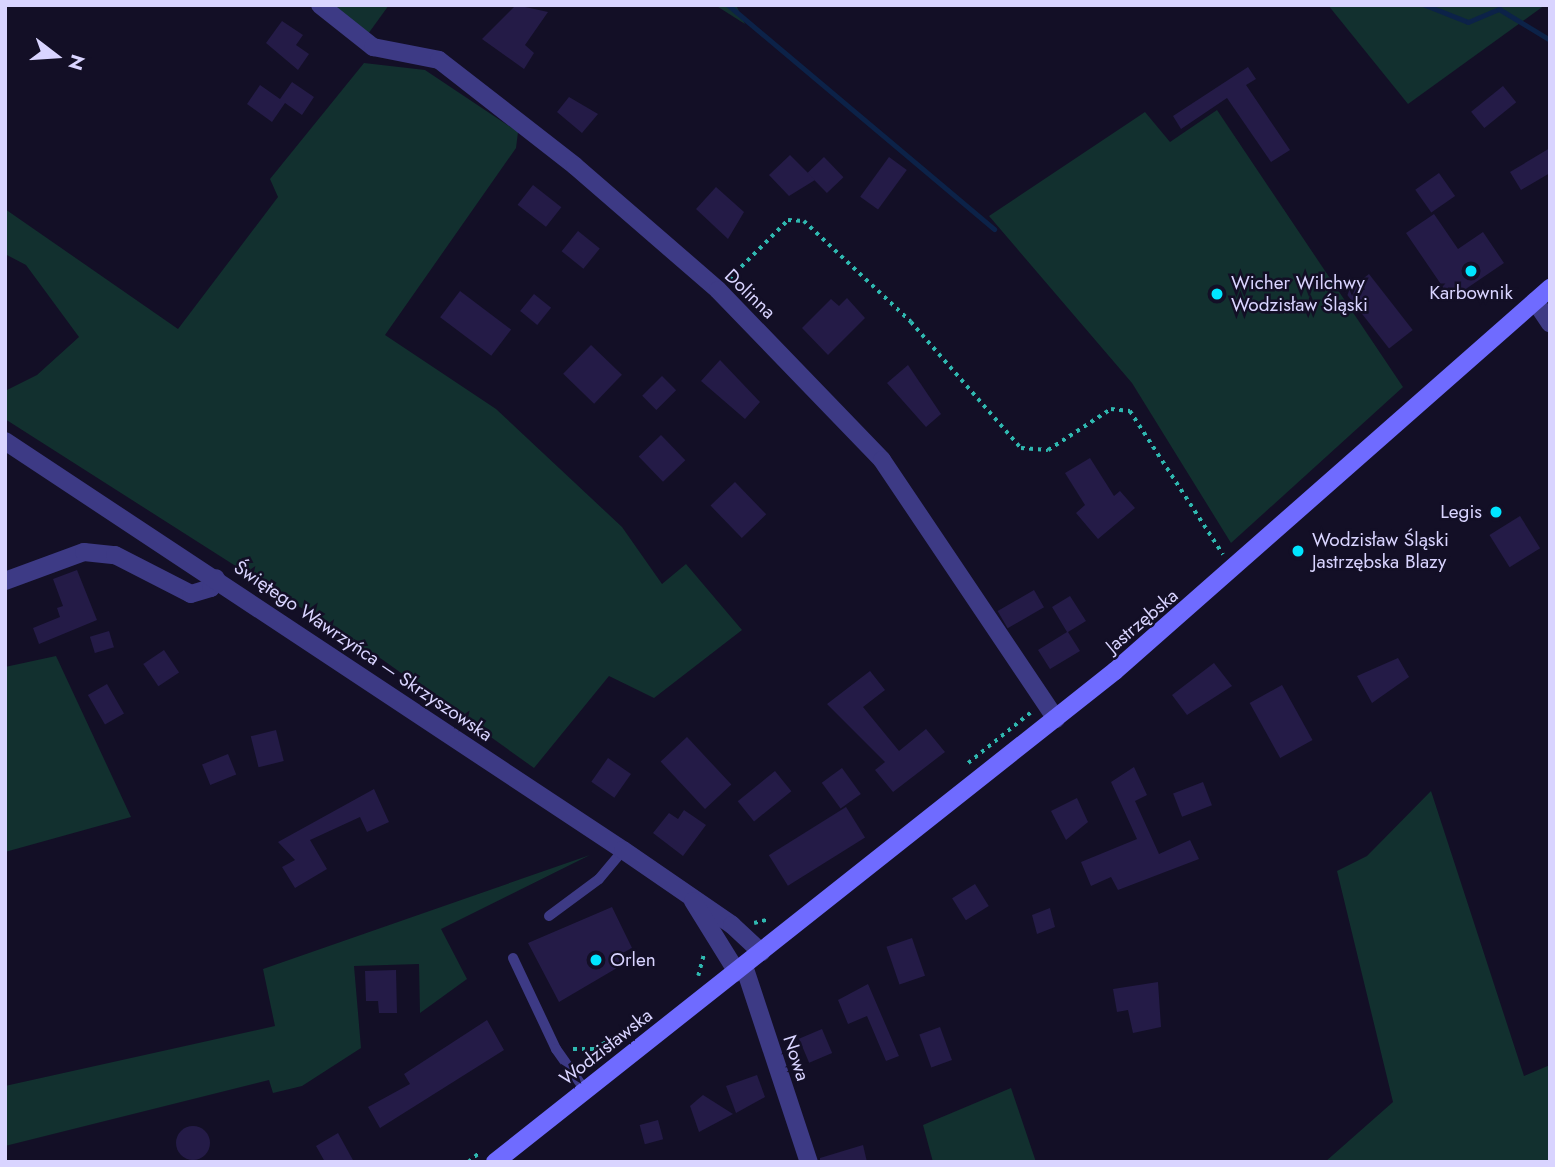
<!DOCTYPE html>
<meta charset="utf-8">
<style>
body{margin:0}
#map{position:relative;width:1555px;height:1167px;overflow:hidden;background:#130f26;font-family:Jost,sans-serif}
div>[style]{position:absolute}
.green>*{inset:0;background:#12302f}
.stream>*{height:5px;margin:-2.5px;padding:0 2.5px;transform-origin:2.5px;border-radius:2.5px;background:#0c2248}
.building>*{inset:0;background:#241b47;transform-origin:0 0}
.round{border-radius:50%}
.path>*{height:3.5px;margin-top:-1.75px;transform-origin:0;background:repeating-linear-gradient(90deg,#2fb8b0 0 3.5px,transparent 0 8.5px)}
.service>*{height:10px;margin:-5px;padding:0 5px;transform-origin:5px;border-radius:5px;background:#3d3a85}
.minor>*{height:18px;margin:-9px;padding:0 9px;transform-origin:9px;border-radius:9px;background:#3d3a85}
.tertiary>*{height:18px;margin:-9px;padding:0 9px;transform-origin:9px;border-radius:9px;background:#3d3a85}
.secondary>*{height:18px;margin:-9px;padding:0 9px;transform-origin:9px;border-radius:9px;background:#6f6bff}
.dots>*{width:19px;height:19px;translate:-50% -50%;box-sizing:border-box;border:4px solid #130f26;border-radius:50%}
span{translate:-50% -50%;white-space:nowrap;text-align:center;line-height:1.15;-webkit-text-stroke:5px #130f26;paint-order:stroke}
.poi-label{font-size:19px;color:#d9d4ff}
.left{translate:0 -50%;text-align:left}
.right{translate:-100% -50%;text-align:right}
.street-label{font-size:19px;color:#d9d4ff}
.frame{position:absolute;inset:0;border:7px solid #d9d4ff;pointer-events:none}
.north{position:absolute;left:21px;top:21px;width:70px;height:70px;-webkit-text-stroke:5px #130f26;paint-order:stroke;rotate:107deg;font-size:19px;font-weight:700;line-height:28px;text-align:center;color:#d9d4ff}
.north::after{content:'';display:block;margin:auto;width:24px;height:32px;background:#d9d4ff;clip-path:polygon(50% 0,100% 100%,50% 72%,0 100%)}
</style>
<div id="map">
<div class="green">
<i style="clip-path:polygon(327px 5px,389px 5px,368px 34px)"></i>
<i style="clip-path:polygon(715px 5px,736px 5px,745px 24px)"></i>
<i style="clip-path:polygon(1328px 5px,1545px 5px,1408px 104px)"></i>
<i style="clip-path:polygon(364px 63px,425px 70px,518px 132px,516px 148px,385px 335px,496px 409px,622px 527px,662px 584px,686px 564px,742px 630px,654px 698px,609px 676px,534px 768px,383px 660px,5px 419px,5px 391px,37px 375px,79px 337px,26px 265px,5px 254px,5px 209px,178px 329px,278px 197px,270px 179px)"></i>
<i style="clip-path:polygon(1217px 110px,1403px 387px,1231px 543px,1132px 383px,989px 216px,1145px 112px,1170px 142px)"></i>
<i style="clip-path:polygon(56px 656px,131px 817px,5px 852px,5px 667px)"></i>
<i style="clip-path:polygon(1431px 791px,1524px 1076px,1550px 1065px,1550px 1162px,1325px 1162px,1393px 1102px,1337px 871px,1367px 856px)"></i>
<i style="clip-path:polygon(590px 855px,441px 929px,467px 979px,420px 1013px,419px 964px,354px 966px,361px 1048px,302px 1086px,273px 1093px,269px 1080px,5px 1146px,5px 1086px,275px 1026px,263px 969px)"></i>
<i style="clip-path:polygon(1011px 1088px,1036px 1162px,933px 1162px,923px 1125px)"></i>
</div>
<div class="stream">
<i style="left:728px;top:5px;width:348px;rotate:40.1deg"></i>
<i style="left:1425px;top:5px;width:46px;rotate:21.6deg"></i>
<i style="left:1468px;top:22px;width:34px;rotate:-23deg"></i>
<i style="left:1499px;top:9px;width:60px;rotate:31.3deg"></i>
</div>
<div class="building">
<i style="clip-path:polygon(516px 5px,548px 12px,525px 45px,534px 53px,524px 69px,482px 39px)"></i>
<i style="clip-path:polygon(282px 21px,303px 35px,296px 45px,309px 54px,298px 70px,266px 43px)"></i>
<i style="clip-path:polygon(1248px 67px,1256px 79px,1246px 85px,1290px 150px,1271px 162px,1227px 98px,1181px 129px,1173px 116px)"></i>
<i style="clip-path:polygon(292px 82px,314px 97px,302px 115px,285px 103px,272px 122px,247px 104px,260px 85px,280px 99px)"></i>
<i style="left:1503px;top:86px;width:21px;height:41px;rotate:51deg"></i>
<i style="clip-path:polygon(569px 97px,598px 114px,582px 133px,557px 112px)"></i>
<i style="clip-path:polygon(1550px 148px,1550px 173px,1521px 190px,1510px 172px)"></i>
<i style="clip-path:polygon(790px 155px,815px 180px,789px 196px,769px 175px)"></i>
<i style="left:824px;top:157px;width:28px;height:23px;rotate:46deg"></i>
<i style="left:889px;top:157px;width:22px;height:49px;rotate:36deg"></i>
<i style="left:1439px;top:173px;width:28px;height:29px;rotate:55deg"></i>
<i style="left:533px;top:185px;width:36px;height:25px;rotate:38deg"></i>
<i style="clip-path:polygon(716px 187px,744px 212px,728px 239px,696px 209px)"></i>
<i style="clip-path:polygon(1434px 214px,1458px 249px,1483px 232px,1504px 263px,1451px 299px,1406px 233px)"></i>
<i style="left:578px;top:231px;width:28px;height:26px;rotate:39deg"></i>
<i style="left:1369px;top:274px;width:71px;height:30px;rotate:52deg"></i>
<i style="left:460px;top:291px;width:64px;height:33px;rotate:37deg"></i>
<i style="left:534px;top:294px;width:22px;height:22px;rotate:39deg"></i>
<i style="clip-path:polygon(847px 298px,865px 318px,828px 355px,802px 328px,831px 299px,839px 306px)"></i>
<i style="left:591px;top:345px;width:43px;height:40px;rotate:44deg"></i>
<i style="clip-path:polygon(720px 360px,760px 402px,745px 419px,701px 381px)"></i>
<i style="clip-path:polygon(908px 365px,941px 414px,926px 427px,887px 383px)"></i>
<i style="left:662px;top:376px;width:20px;height:28px;rotate:45deg"></i>
<i style="left:661px;top:435px;width:35px;height:31px;rotate:46deg"></i>
<i style="clip-path:polygon(1090px 458px,1114px 496px,1120px 491px,1135px 508px,1098px 539px,1076px 513px,1085px 505px,1065px 473px)"></i>
<i style="left:735px;top:482px;width:45px;height:34px;rotate:46deg"></i>
<i style="left:1520px;top:516px;width:38px;height:36px;rotate:58deg"></i>
<i style="clip-path:polygon(77px 570px,97px 620px,39px 644px,33px 628px,60px 617px,57px 608px,63px 606px,53px 579px)"></i>
<i style="left:1034px;top:590px;width:20px;height:42px;rotate:60deg"></i>
<i style="clip-path:polygon(1070px 596px,1086px 621px,1068px 632px,1080px 651px,1050px 669px,1038px 650px,1067px 632px,1052px 607px)"></i>
<i style="left:109px;top:631px;width:17px;height:20px;rotate:73deg"></i>
<i style="left:164px;top:650px;width:27px;height:25px;rotate:56deg"></i>
<i style="clip-path:polygon(1398px 658px,1409px 677px,1372px 703px,1357px 676px)"></i>
<i style="clip-path:polygon(1214px 663px,1232px 686px,1187px 715px,1172px 695px)"></i>
<i style="clip-path:polygon(870px 671px,885px 690px,863px 707px,899px 751px,926px 729px,945px 752px,893px 792px,875px 770px,885px 762px,827px 704px)"></i>
<i style="left:107px;top:684px;width:34px;height:22px;rotate:60deg"></i>
<i style="left:1282px;top:685px;width:63px;height:37px;rotate:61deg"></i>
<i style="left:276px;top:730px;width:32px;height:26px;rotate:76deg"></i>
<i style="left:687px;top:737px;width:65px;height:36px;rotate:47deg"></i>
<i style="left:228px;top:754px;width:22px;height:28px;rotate:68deg"></i>
<i style="left:608px;top:758px;width:28px;height:29px;rotate:35deg"></i>
<i style="clip-path:polygon(1134px 767px,1147px 795px,1135px 801px,1159px 854px,1190px 840px,1199px 859px,1118px 890px,1111px 877px,1091px 886px,1081px 862px,1137px 839px,1111px 782px)"></i>
<i style="left:842px;top:768px;width:32px;height:25px;rotate:54deg"></i>
<i style="left:775px;top:771px;width:26px;height:48px;rotate:51deg"></i>
<i style="left:1203px;top:782px;width:25px;height:32px;rotate:69deg"></i>
<i style="clip-path:polygon(374px 789px,389px 822px,367px 832px,360px 817px,310px 840px,327px 869px,295px 888px,282px 867px,295px 860px,278px 842px)"></i>
<i style="clip-path:polygon(1077px 798px,1088px 822px,1066px 840px,1051px 811px)"></i>
<i style="left:846px;top:807px;width:36px;height:91px;rotate:58deg"></i>
<i style="clip-path:polygon(684px 810px,706px 825px,683px 856px,653px 833px,669px 813px,678px 819px)"></i>
<i style="left:975px;top:884px;width:26px;height:27px;rotate:58deg"></i>
<i style="clip-path:polygon(612px 907px,632px 948px,617px 956px,622px 965px,559px 1002px,528px 943px)"></i>
<i style="clip-path:polygon(1050px 908px,1055px 927px,1037px 934px,1032px 915px)"></i>
<i style="left:912px;top:938px;width:40px;height:27px;rotate:71deg"></i>
<i style="clip-path:polygon(396px 970px,397px 1013px,379px 1013px,378px 1001px,366px 1001px,365px 971px)"></i>
<i style="clip-path:polygon(1158px 982px,1161px 1027px,1133px 1033px,1128px 1010px,1117px 1012px,1113px 989px)"></i>
<i style="clip-path:polygon(868px 984px,899px 1056px,886px 1061px,867px 1016px,848px 1024px,838px 1000px)"></i>
<i style="clip-path:polygon(487px 1020px,504px 1050px,380px 1128px,368px 1107px,410px 1084px,404px 1074px)"></i>
<i style="left:940px;top:1027px;width:35px;height:22px;rotate:70deg"></i>
<i style="left:822px;top:1029px;width:26px;height:25px;rotate:67deg"></i>
<i style="clip-path:polygon(757px 1075px,765px 1097px,736px 1113px,726px 1086px)"></i>
<i style="clip-path:polygon(703px 1095px,733px 1114px,699px 1132px,690px 1106px)"></i>
<i style="left:658px;top:1120px;width:20px;height:19px;rotate:75deg"></i>
<i class="round" style="left:176px;top:1126px;width:34px;height:34px"></i>
<i style="clip-path:polygon(338px 1133px,354px 1162px,325px 1162px,316px 1146px)"></i>
<i style="clip-path:polygon(863px 1145px,867px 1162px,820px 1162px,820px 1158px)"></i>
</div>
<div class="path">
<i style="left:729px;top:279px;width:83px;rotate:-45deg"></i>
<i style="left:788px;top:220px;width:16px;rotate:4deg"></i>
<i style="left:804px;top:221px;width:147px;rotate:43.3deg"></i>
<i style="left:911px;top:322px;width:167px;rotate:48.9deg"></i>
<i style="left:1021px;top:448px;width:27px;rotate:4deg"></i>
<i style="left:1048px;top:450px;width:75px;rotate:-33.1deg"></i>
<i style="left:1111px;top:409px;width:19px;rotate:6deg"></i>
<i style="left:1130px;top:411px;width:171px;rotate:57deg"></i>
<i style="left:968px;top:763px;width:80px;rotate:-38.9deg"></i>
<i style="left:754px;top:923px;width:16px;rotate:-14deg"></i>
<i style="left:698px;top:976px;width:23px;rotate:-75deg"></i>
<i style="left:573px;top:1049px;width:22px"></i>
<i style="left:595px;top:1049px;width:64px;rotate:-32.2deg"></i>
<i style="left:468px;top:1162px;width:13px;rotate:-39deg"></i>
</div>
<div class="service">
<i style="left:549px;top:916px;width:62px;rotate:-36.5deg"></i>
<i style="left:599px;top:879px;width:38px;rotate:-50deg"></i>
<i style="left:513px;top:958px;width:101px;rotate:64.7deg"></i>
<i style="left:556px;top:1049px;width:50px;rotate:54.7deg"></i>
</div>
<div class="minor">
<i style="left:320px;top:5px;width:68px;rotate:38.4deg"></i>
<i style="left:373px;top:47px;width:67px;rotate:11.1deg"></i>
<i style="left:439px;top:60px;width:172px;rotate:37.9deg"></i>
<i style="left:575px;top:166px;width:189px;rotate:40.9deg"></i>
<i style="left:718px;top:290px;width:236px;rotate:46deg"></i>
<i style="left:882px;top:460px;width:312px;rotate:56.1deg"></i>
<i style="left:1535px;top:301px;width:27px;rotate:56deg"></i>
<i style="left:5px;top:581px;width:84px;rotate:-20.2deg"></i>
<i style="left:84px;top:552px;width:31px;rotate:6deg"></i>
<i style="left:115px;top:555px;width:85px;rotate:27.2deg"></i>
<i style="left:191px;top:594px;width:21px;rotate:-17deg"></i>
<i style="left:211px;top:588px;width:11px;rotate:-63deg"></i>
<i style="left:744px;top:966px;width:206px;rotate:71.7deg"></i>
</div>
<div class="tertiary">
<i style="left:5px;top:441px;width:741px;rotate:33.5deg"></i>
<i style="left:623px;top:850px;width:132px;rotate:34.5deg"></i>
<i style="left:732px;top:925px;width:40px;rotate:43deg"></i>
<i style="left:693px;top:901px;width:84px;rotate:58.2deg"></i>
</div>
<div class="secondary">
<i style="left:495px;top:1162px;width:791px;rotate:-38.38deg"></i>
<i style="left:1115px;top:671px;width:580px;rotate:-41.36deg"></i>
</div>
<div class="dots">
<i style="left:1471px;top:271px;background:#00e5ff"></i>
<i style="left:1217px;top:294px;background:#00e5ff"></i>
<i style="left:1496px;top:512px;background:#00e5ff"></i>
<i style="left:1298px;top:551px;background:#00e5ff"></i>
<i style="left:596px;top:960px;background:#00e5ff"></i>
</div>
<div class="poi-label">
<span class="left" style="left:1231px;top:294px">Wicher Wilchwy<br>Wodzisław Śląski</span>
<span style="left:1471px;top:293px">Karbownik</span>
<span class="right" style="left:1482px;top:512px">Legis</span>
<span class="left" style="left:1312px;top:551px">Wodzisław Śląski<br>Jastrzębska Blazy</span>
<span class="left" style="left:610px;top:960px">Orlen</span>
</div>
<div class="street-label">
<span style="left:750px;top:294px;rotate:44deg">Dolinna</span>
<span style="left:1142px;top:621px;rotate:-40deg">Jastrzębska</span>
<span style="left:363px;top:651px;rotate:34deg">Świętego Wawrzyńca — Skrzyszowska</span>
<span style="left:606px;top:1047px;rotate:-38deg">Wodzisławska</span>
<span style="left:796px;top:1058px;rotate:72deg">Nowa</span>
</div>
<div class="frame"></div>
<div class="north">N</div>
</div>
